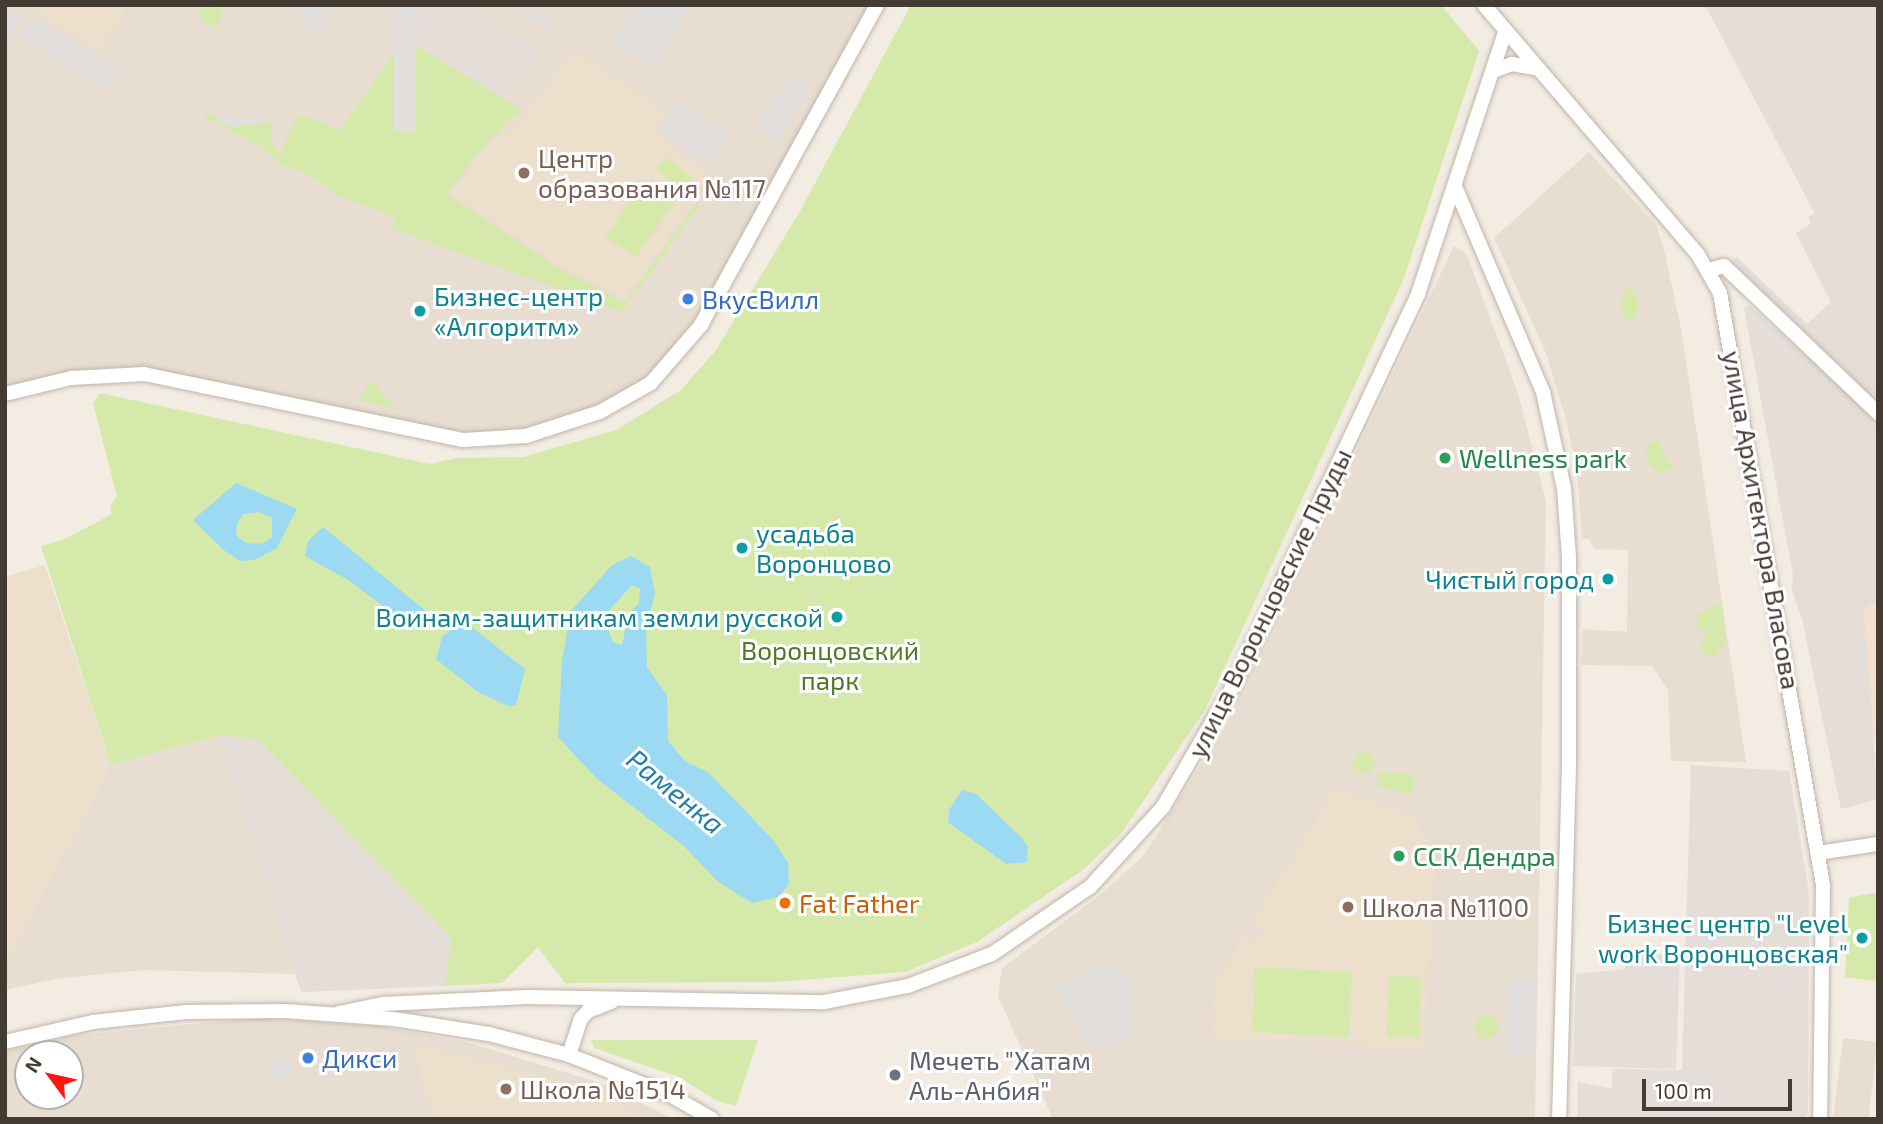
<!DOCTYPE html>
<meta charset="utf-8">
<style>
body{margin:0}
#map{position:relative;width:1883px;height:1124px;overflow:hidden;background:#f2ece3;font-family:"Exo 2",sans-serif}
div>[style]{position:absolute}
.residential>*{inset:0;background:#e7ddd1;transform-origin:0 0}
.commercial>*{inset:0;background:#f6dfcd}
.industrial>*{inset:0;background:#e4ddd8}
.education>*{inset:0;background:#ecdfcc}
.green>*{inset:0;background:#d4e9aa;transform-origin:0 0}
.round{border-radius:50%}
.parking>*{inset:0;background:#e3dfdc;transform-origin:0 0}
.water>*{inset:0;background:#9cdaf3}
.roads{filter:drop-shadow(0 0 2px #c1b5a8) drop-shadow(0 0 2px #c1b5a8)}
.minor>*{height:14px;margin:-7px;padding:0 7px;transform-origin:7px;border-radius:7px;background:#fff}
.dots>*{width:19px;height:19px;translate:-50% -50%;box-sizing:border-box;border:4px solid #fff;border-radius:50%}
span{translate:-50% -50%;white-space:nowrap;text-align:center;line-height:1.15;-webkit-text-stroke:6px #fff;paint-order:stroke}
.education-label{font-size:26px;color:#785e54}
.left{translate:0 -50%;text-align:left}
.culture-label{font-size:26px;color:#0d838f}
.right{translate:-100% -50%;text-align:right}
.shop-label{font-size:26px;color:#366cbe}
.leisure-label{font-size:26px;color:#27864d}
.street-label{font-size:26px;color:#443b33}
.park-label{font-size:26px;color:#4f7825}
.food-label{font-size:26px;color:#c56008}
.worship-label{font-size:26px;color:#5b616d}
.water-label{font-size:28px;color:#277ea4;font-style:italic}
.frame{position:absolute;inset:0;border:7px solid #443b33;pointer-events:none}
.north{position:absolute;left:14px;top:1040px;width:70px;height:70px;box-sizing:border-box;background:#fff;border:2px solid #b4b1ad;border-radius:50%;rotate:303deg;font-size:19px;font-weight:700;line-height:28px;text-align:center;color:#443b33}
.north::after{content:'';display:block;margin:auto;width:24px;height:32px;background:#ff140e;clip-path:polygon(50% 0,100% 100%,50% 72%,0 100%)}
.scale{position:absolute;left:1642px;top:1079px;width:150px;height:32px;box-sizing:border-box;border:4px solid #443b33;border-top:0;padding-left:9px;font-size:21px;line-height:24px;white-space:nowrap;color:#443b33;-webkit-text-stroke:5px #fff;paint-order:stroke}
</style>
<div id="map">
<div class="residential">
<i style="clip-path:polygon(5px 5px,871px 5px,703px 313px,655px 371px,625px 392px,562px 421px,482px 434px,440px 431px,138px 369px,79px 371px,5px 389px)"></i>
<i style="clip-path:polygon(1589px 152px,1656px 225px,1664px 250px,1681px 328px,1746px 762px,1671px 761px,1668px 690px,1652px 666px,1581px 665px,1583px 629px,1627px 632px,1628px 550px,1594px 549px,1589px 539px,1582px 539px,1577px 472px,1566px 420px,1546px 353px,1494px 238px)"></i>
<i style="clip-path:polygon(1454px 246px,1466px 253px,1518px 393px,1546px 502px,1535px 1119px,1053px 1119px,998px 996px,1002px 968px,1099px 896px,1144px 855px,1224px 728px)"></i>
<i style="clip-path:polygon(220px 735px,295px 974px,144px 970px,61px 978px,5px 990px,5px 962px,111px 765px)"></i>
<i style="clip-path:polygon(evenodd,255px 1018px,378px 1026px,470px 1043px,604px 1084px,673px 1119px,5px 1119px,5px 1051px,78px 1035px,255px 1018px,28px 1054px,70px 1054px,70px 1096px,28px 1096px,28px 1054px)"></i>
<i style="left:1843px;top:1038px;width:35px;height:81px;rotate:7deg"></i>
</div>
<div class="commercial">
<i style="clip-path:polygon(1878px 601px,1878px 754px,1868px 710px,1864px 609px)"></i>
</div>
<div class="industrial">
<i style="clip-path:polygon(420px 5px,464px 5px,542px 55px,534px 67px,525px 69px,505px 99px,401px 33px)"></i>
<i style="clip-path:polygon(1705px 5px,1878px 5px,1878px 402px,1731px 261px,1737px 257px,1807px 324px,1831px 302px,1796px 233px,1811px 223px,1808px 217px,1815px 214px)"></i>
<i style="clip-path:polygon(1749px 305px,1878px 421px,1878px 601px,1864px 609px,1878px 799px,1841px 809px,1802px 619px,1792px 590px,1793px 575px,1744px 308px)"></i>
<i style="clip-path:polygon(220px 735px,258px 740px,451px 938px,445px 986px,301px 992px)"></i>
<i style="clip-path:polygon(1691px 765px,1789px 771px,1809px 893px,1808px 1112px,1804px 1119px,1577px 1119px,1578px 1082px,1612px 1089px,1612px 1069px,1682px 1070px)"></i>
<i style="clip-path:polygon(1625px 953px,1680px 955px,1676px 1069px,1573px 1066px,1576px 974px,1625px 969px)"></i>
</div>
<div class="education">
<i style="clip-path:polygon(24px 5px,129px 5px,100px 51px)"></i>
<i style="clip-path:polygon(575px 50px,667px 113px,654px 131px,710px 177px,625px 299px,553px 262px,449px 194px,490px 141px,513px 129px)"></i>
<i style="clip-path:polygon(45px 565px,111px 765px,5px 962px,5px 577px)"></i>
<i style="clip-path:polygon(1335px 788px,1414px 817px,1436px 856px,1424px 1048px,1210px 1038px,1215px 983px,1245px 934px,1257px 942px,1265px 929px,1253px 921px)"></i>
<i style="clip-path:polygon(422px 1047px,560px 1080px,613px 1098px,638px 1119px,433px 1119px,414px 1051px)"></i>
</div>
<div class="green">
<i class="round" style="left:200px;top:4px;width:22px;height:22px"></i>
<i style="clip-path:polygon(911px 5px,1441px 5px,1479px 51px,1404px 278px,1205px 710px,1120px 835px,1084px 869px,977px 942px,905px 972px,775px 982px,565px 983px,538px 947px,502px 983px,445px 986px,451px 938px,258px 740px,220px 735px,111px 765px,41px 546px,65px 539px,112px 514px,110px 506px,117px 496px,93px 403px,100px 393px,430px 464px,457px 458px,524px 457px,616px 430px,681px 390px,716px 350px,800px 211px)"></i>
<i style="clip-path:polygon(404px 38px,522px 110px,488px 140px,447px 194px,556px 267px,625px 302px,697px 202px,700px 205px,622px 312px,391px 228px,396px 217px,333px 194px,312px 176px,276px 162px,297px 116px,309px 116px,340px 131px)"></i>
<i style="clip-path:polygon(205px 111px,231px 128px,272px 122px,270px 143px,279px 151px,275px 160px,262px 147px,206px 118px)"></i>
<i style="left:665px;top:157px;width:36px;height:16px;rotate:36deg"></i>
<i style="left:645px;top:180px;width:37px;height:69px;rotate:35deg"></i>
<i style="clip-path:polygon(1623px 289px,1638px 291px,1637px 315px,1629px 321px,1621px 314px)"></i>
<i style="clip-path:polygon(372px 379px,372px 380px,395px 408px,359px 400px)"></i>
<i style="clip-path:polygon(1658px 439px,1666px 460px,1674px 465px,1659px 474px,1648px 464px,1646px 447px)"></i>
<i style="clip-path:polygon(1720px 602px,1727px 641px,1713px 658px,1701px 649px,1706px 630px,1703px 627px,1697px 632px,1697px 615px)"></i>
<i class="round" style="left:1353px;top:752px;width:22px;height:22px"></i>
<i style="clip-path:polygon(1379px 771px,1413px 775px,1412px 795px,1376px 786px)"></i>
<i style="clip-path:polygon(1878px 892px,1877px 981px,1845px 977px,1849px 898px)"></i>
<i style="left:1255px;top:967px;width:97px;height:65px;rotate:3deg"></i>
<i style="left:1389px;top:976px;width:32px;height:60px;rotate:2deg"></i>
<i class="round" style="left:1474px;top:1015px;width:24px;height:24px"></i>
<i style="clip-path:polygon(758px 1040px,736px 1106px,717px 1101px,679px 1077px,594px 1048px,591px 1040px)"></i>
</div>
<div class="parking">
<i style="clip-path:polygon(292px 5px,336px 5px,317px 33px,295px 19px)"></i>
<i style="left:394px;top:5px;width:22px;height:126px"></i>
<i style="clip-path:polygon(507px 5px,524px 5px,556px 26px,551px 33px)"></i>
<i style="clip-path:polygon(633px 5px,692px 5px,651px 67px,610px 40px)"></i>
<i style="clip-path:polygon(5px 8px,22px 19px,7px 42px,5px 41px)"></i>
<i style="left:31px;top:16px;width:101px;height:24px;rotate:31deg"></i>
<i style="clip-path:polygon(792px 77px,811px 86px,776px 144px,755px 127px)"></i>
<i style="left:679px;top:102px;width:60px;height:35px;rotate:34deg"></i>
<i style="clip-path:polygon(266px 114px,267px 121px,232px 127px,217px 122px,219px 115px,233px 120px)"></i>
<i style="clip-path:polygon(1091px 966px,1116px 967px,1133px 983px,1131px 1040px,1087px 1047px,1056px 987px)"></i>
<i style="left:1509px;top:979px;width:29px;height:75px;rotate:2deg"></i>
<i class="round" style="left:269px;top:1058px;width:24px;height:24px"></i>
</div>
<div class="water">
<i style="clip-path:polygon(evenodd,236px 483px,297px 509px,277px 548px,254px 560px,240px 561px,225px 551px,193px 520px,236px 483px,259px 512px,272px 518px,272px 538px,261px 544px,246px 543px,236px 535px,237px 523px,244px 514px,259px 512px)"></i>
<i style="clip-path:polygon(323px 527px,426px 611px,421px 623px,406px 624px,350px 581px,305px 556px,308px 541px)"></i>
<i style="clip-path:polygon(evenodd,631px 556px,650px 567px,655px 593px,646px 631px,647px 667px,667px 695px,668px 741px,685px 761px,709px 773px,773px 840px,788px 863px,789px 883px,779px 897px,752px 903px,717px 881px,684px 846px,597px 779px,558px 737px,562px 661px,571px 611px,612px 565px,631px 556px,632px 585px,640px 589px,639px 604px,629px 613px,622px 645px,613px 642px,607px 627px,610px 609px,632px 585px)"></i>
<i style="clip-path:polygon(460px 623px,468px 624px,525px 669px,516px 705px,508px 706px,478px 692px,436px 659px,442px 637px)"></i>
<i style="clip-path:polygon(962px 790px,976px 794px,1022px 838px,1028px 848px,1027px 862px,1006px 864px,948px 822px,949px 810px)"></i>
</div>
<div class="roads">
<div class="minor">
<i style="left:1484px;top:5px;width:329px;rotate:49.4deg"></i>
<i style="left:1698px;top:255px;width:44px;rotate:59.9deg"></i>
<i style="left:1720px;top:293px;width:601px;rotate:80.13deg"></i>
<i style="left:1823px;top:885px;width:234px;rotate:90.7deg"></i>
<i style="left:1493px;top:71px;width:20px;rotate:-20deg"></i>
<i style="left:1512px;top:64px;width:23px;rotate:10deg"></i>
<i style="left:1456px;top:189px;width:221px;rotate:66.8deg"></i>
<i style="left:1543px;top:392px;width:98px;rotate:77.7deg"></i>
<i style="left:1564px;top:488px;width:69px;rotate:85.9deg"></i>
<i style="left:1569px;top:557px;width:208px;rotate:90deg"></i>
<i style="left:1569px;top:765px;width:354px;rotate:91.6deg"></i>
<i style="left:1708px;top:270px;width:16px;rotate:-14deg"></i>
<i style="left:1724px;top:266px;width:213px;rotate:43.7deg"></i>
<i style="left:5px;top:394px;width:68px;rotate:-13.6deg"></i>
<i style="left:71px;top:378px;width:73px;rotate:-3.1deg"></i>
<i style="left:144px;top:374px;width:326px;rotate:11.7deg"></i>
<i style="left:463px;top:440px;width:63px;rotate:-3.6deg"></i>
<i style="left:526px;top:436px;width:78px;rotate:-18deg"></i>
<i style="left:600px;top:412px;width:59px;rotate:-29.6deg"></i>
<i style="left:651px;top:383px;width:77px;rotate:-49.2deg"></i>
<i style="left:701px;top:325px;width:365px;rotate:-61.2deg"></i>
<i style="left:1818px;top:853px;width:61px;rotate:-8.5deg"></i>
<i style="left:339px;top:1013px;width:45px;rotate:-11.6deg"></i>
<i style="left:383px;top:1004px;width:144px;rotate:-2.8deg"></i>
<i style="left:527px;top:997px;width:297px;rotate:1deg"></i>
<i style="left:824px;top:1002px;width:86px;rotate:-10.8deg"></i>
<i style="left:908px;top:986px;width:90px;rotate:-20.9deg"></i>
<i style="left:992px;top:954px;width:119px;rotate:-34.4deg"></i>
<i style="left:1090px;top:887px;width:108px;rotate:-47.6deg"></i>
<i style="left:1163px;top:807px;width:138px;rotate:-59.9deg"></i>
<i style="left:1232px;top:688px;width:436px;rotate:-64.7deg"></i>
<i style="left:1418px;top:294px;width:276px;rotate:-71.6deg"></i>
<i style="left:5px;top:1042px;width:90px;rotate:-12.8deg"></i>
<i style="left:93px;top:1022px;width:94px;rotate:-6.1deg"></i>
<i style="left:186px;top:1012px;width:99px;rotate:-0.6deg"></i>
<i style="left:285px;top:1011px;width:109px;rotate:4.2deg"></i>
<i style="left:394px;top:1019px;width:96px;rotate:9deg"></i>
<i style="left:489px;top:1034px;width:83px;rotate:14.7deg"></i>
<i style="left:569px;top:1055px;width:109px;rotate:21.6deg"></i>
<i style="left:670px;top:1095px;width:48px;rotate:29.7deg"></i>
<i style="left:569px;top:1055px;width:38px;rotate:-72deg"></i>
<i style="left:581px;top:1019px;width:11px;rotate:-49deg"></i>
<i style="left:588px;top:1011px;width:25px;rotate:-21deg"></i>
</div>
</div>
<div class="dots">
<i style="left:524px;top:173px;background:#8d6e63"></i>
<i style="left:688px;top:299px;background:#3f7fe0"></i>
<i style="left:420px;top:311px;background:#0f9aa8"></i>
<i style="left:1445px;top:458px;background:#2e9e5b"></i>
<i style="left:742px;top:548px;background:#0f9aa8"></i>
<i style="left:1608px;top:579px;background:#0f9aa8"></i>
<i style="left:837px;top:617px;background:#0f9aa8"></i>
<i style="left:1399px;top:856px;background:#2e9e5b"></i>
<i style="left:785px;top:903px;background:#e8710a"></i>
<i style="left:1348px;top:907px;background:#8d6e63"></i>
<i style="left:1862px;top:938px;background:#0f9aa8"></i>
<i style="left:308px;top:1058px;background:#3f7fe0"></i>
<i style="left:895px;top:1075px;background:#6b7280"></i>
<i style="left:506px;top:1089px;background:#8d6e63"></i>
</div>
<div class="education-label">
<span class="left" style="left:538px;top:173px">Центр<br>образования №117</span>
<span class="left" style="left:1362px;top:907px">Школа №1100</span>
<span class="left" style="left:520px;top:1089px">Школа №1514</span>
</div>
<div class="culture-label">
<span class="left" style="left:434px;top:311px">Бизнес-центр<br>«Алгоритм»</span>
<span class="left" style="left:756px;top:548px">усадьба<br>Воронцово</span>
<span class="right" style="left:1594px;top:579px">Чистый город</span>
<span class="right" style="left:823px;top:617px">Воинам-защитникам земли русской</span>
<span class="right" style="left:1848px;top:938px">Бизнес центр "Level<br>work Воронцовская"</span>
</div>
<div class="shop-label">
<span class="left" style="left:702px;top:299px">ВкусВилл</span>
<span class="left" style="left:322px;top:1058px">Дикси</span>
</div>
<div class="leisure-label">
<span class="left" style="left:1459px;top:458px">Wellness park</span>
<span class="left" style="left:1413px;top:856px">ССК Дендра</span>
</div>
<div class="street-label">
<span style="left:1762px;top:520px;rotate:80deg">улица Архитектора Власова</span>
<span style="left:1269px;top:603px;rotate:-64deg">улица Воронцовские Пруды</span>
</div>
<div class="park-label">
<span style="left:830px;top:665px">Воронцовский<br>парк</span>
</div>
<div class="food-label">
<span class="left" style="left:799px;top:903px">Fat Father</span>
</div>
<div class="worship-label">
<span class="left" style="left:909px;top:1075px">Мечеть "Хатам<br>Аль-Анбия"</span>
</div>
<div class="water-label">
<span style="left:676px;top:791px;rotate:39deg">Раменка</span>
</div>
<div class="frame"></div>
<div class="north">N</div>
<div class="scale">100 m</div>
</div>
